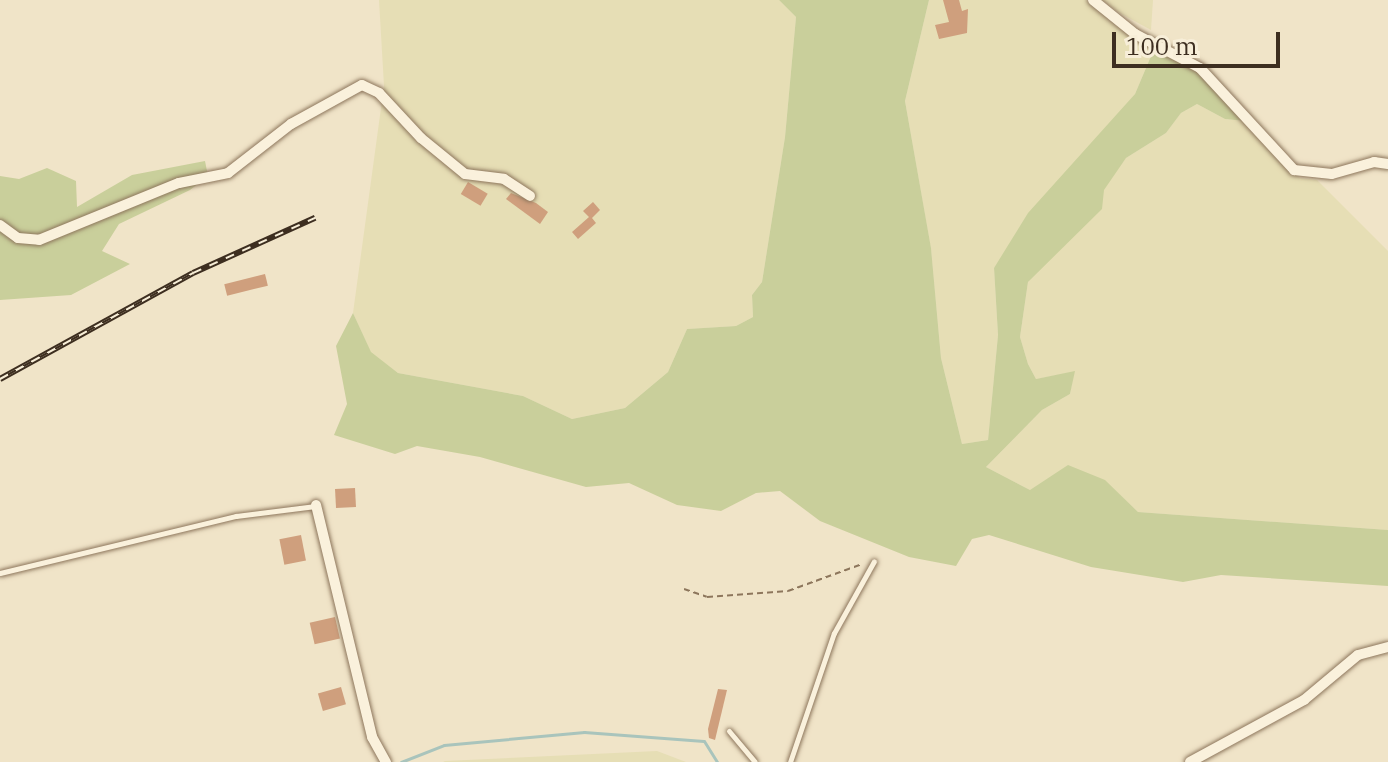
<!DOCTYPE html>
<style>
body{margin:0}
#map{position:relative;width:1388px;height:762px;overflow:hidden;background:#f0e4c8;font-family:"IBM Plex Serif",serif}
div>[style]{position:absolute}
.farmland>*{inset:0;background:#e6deb5}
.green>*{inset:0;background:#c9cf9b}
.stream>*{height:3px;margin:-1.5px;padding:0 1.5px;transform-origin:1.5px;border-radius:1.5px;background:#a9c4bc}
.building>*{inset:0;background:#cf9f7d;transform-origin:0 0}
.path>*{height:2px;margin-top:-1px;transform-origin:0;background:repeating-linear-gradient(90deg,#8d765c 0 6px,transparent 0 10px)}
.roads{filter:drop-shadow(0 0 2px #8d765c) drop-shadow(0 0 2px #8d765c)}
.service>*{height:5px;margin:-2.5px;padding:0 2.5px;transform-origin:2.5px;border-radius:2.5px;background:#faf1dc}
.minor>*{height:10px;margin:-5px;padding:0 5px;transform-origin:5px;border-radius:5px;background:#faf1dc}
.rail>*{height:6px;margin-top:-3px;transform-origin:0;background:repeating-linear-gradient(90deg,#f7eed8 0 9px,#3d2e20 0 18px);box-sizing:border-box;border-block:2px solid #3d2e20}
span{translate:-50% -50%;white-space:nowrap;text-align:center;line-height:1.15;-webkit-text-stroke:8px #f7eed8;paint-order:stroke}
.scale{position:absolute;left:1112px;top:32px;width:168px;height:36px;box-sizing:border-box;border:4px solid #3d2e20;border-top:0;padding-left:10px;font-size:24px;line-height:28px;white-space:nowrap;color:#3d2e20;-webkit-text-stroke:6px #f7eed8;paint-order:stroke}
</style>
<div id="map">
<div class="farmland">
<i style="clip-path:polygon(379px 0,779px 0,796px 17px,785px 137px,762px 282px,752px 295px,753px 317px,736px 326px,687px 329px,668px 372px,625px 408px,572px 419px,523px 396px,398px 373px,371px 353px,353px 313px,384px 86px)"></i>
<i style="clip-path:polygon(929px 0,1086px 0,1154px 49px,1135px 94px,994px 268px,998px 335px,988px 440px,962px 444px,941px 358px,931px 249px,905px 101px)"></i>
<i style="clip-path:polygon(1102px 0,1153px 0,1151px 30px,1118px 12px)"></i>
<i style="clip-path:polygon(1197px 104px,1225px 119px,1245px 121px,1300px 178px,1317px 180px,1388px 251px,1388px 530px,1138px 512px,1105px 481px,1030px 490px,986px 467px,1042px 410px,1070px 394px,1074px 372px,1036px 379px,1028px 364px,1020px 337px,1028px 282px,1126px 158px,1166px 133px,1181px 113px)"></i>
<i style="clip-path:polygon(657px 751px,686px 762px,443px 762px,445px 761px)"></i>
</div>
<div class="green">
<i style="clip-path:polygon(779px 0,929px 0,905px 101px,931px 248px,941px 358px,962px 444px,988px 440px,998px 335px,994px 268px,1028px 213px,1135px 94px,1154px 49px,1192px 68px,1212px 87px,1245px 121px,1225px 119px,1197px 104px,1181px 113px,1166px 133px,1126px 158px,1104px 190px,1102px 209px,1028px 282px,1020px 337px,1028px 364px,1036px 379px,1075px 371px,1070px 394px,1042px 410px,986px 467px,1030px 490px,1068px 465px,1105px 480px,1138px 512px,1388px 530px,1388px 586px,1221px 575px,1183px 582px,1091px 567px,989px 535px,972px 539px,956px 566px,909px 557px,820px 521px,780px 491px,756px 493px,721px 511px,677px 505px,629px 483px,586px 487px,480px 457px,417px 446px,395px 454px,334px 435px,347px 404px,336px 346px,353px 313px,371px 352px,398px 373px,523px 396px,572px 419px,625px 408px,668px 372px,687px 329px,736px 326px,753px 317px,752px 295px,762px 282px,785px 137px,796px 17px)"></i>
<i style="clip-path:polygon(205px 161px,208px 176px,190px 190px,119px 224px,102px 251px,130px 264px,71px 295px,0 300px,0 176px,19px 179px,47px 168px,76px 181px,77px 207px,132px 175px)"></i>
</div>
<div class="stream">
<i style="left:401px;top:762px;width:46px;rotate:-21.6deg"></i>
<i style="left:444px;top:745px;width:141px;rotate:-5.3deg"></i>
<i style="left:584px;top:732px;width:120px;rotate:4.3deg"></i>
<i style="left:704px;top:741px;width:25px;rotate:58deg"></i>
</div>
<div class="building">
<i style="clip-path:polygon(943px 0,959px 0,962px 11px,968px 9px,967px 33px,939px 39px,935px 25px,949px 22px)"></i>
<i style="left:468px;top:182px;width:23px;height:14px;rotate:31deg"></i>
<i style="clip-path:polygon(511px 193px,536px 203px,548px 212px,540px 224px,506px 199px)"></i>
<i style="clip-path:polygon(593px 202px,600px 210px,592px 218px,596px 223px,578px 239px,572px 232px,589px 217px,583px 211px)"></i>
<i style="left:265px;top:274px;width:12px;height:42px;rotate:76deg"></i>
<i style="left:355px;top:488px;width:19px;height:20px;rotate:87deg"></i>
<i style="left:301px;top:535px;width:26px;height:22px;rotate:79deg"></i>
<i style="left:335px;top:617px;width:22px;height:26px;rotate:77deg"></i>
<i style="left:341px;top:687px;width:18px;height:24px;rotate:74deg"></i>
<i style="clip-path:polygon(718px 689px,727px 690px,715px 740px,709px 738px,708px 729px)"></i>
</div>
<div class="path">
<i style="left:684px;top:589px;width:24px;rotate:19deg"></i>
<i style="left:707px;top:597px;width:81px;rotate:-4.2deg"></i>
<i style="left:788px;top:591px;width:79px;rotate:-20deg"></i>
</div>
<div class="roads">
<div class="service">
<i style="left:0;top:573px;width:243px;rotate:-13.6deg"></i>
<i style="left:236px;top:516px;width:80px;rotate:-7.2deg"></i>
<i style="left:729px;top:731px;width:40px;rotate:50deg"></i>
<i style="left:790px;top:762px;width:136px;rotate:-71.2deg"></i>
<i style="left:834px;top:633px;width:82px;rotate:-60.9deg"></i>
</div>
<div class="minor">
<i style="left:1093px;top:0;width:54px;rotate:39deg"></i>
<i style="left:1135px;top:34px;width:73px;rotate:27.6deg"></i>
<i style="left:1200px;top:68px;width:139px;rotate:47.3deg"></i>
<i style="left:1294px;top:170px;width:38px;rotate:6deg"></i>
<i style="left:1332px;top:174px;width:44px;rotate:-15.9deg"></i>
<i style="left:1374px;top:162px;width:14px;rotate:8deg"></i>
<i style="left:0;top:225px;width:22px;rotate:36deg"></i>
<i style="left:18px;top:238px;width:21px;rotate:5deg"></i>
<i style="left:39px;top:240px;width:151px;rotate:-22.2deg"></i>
<i style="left:179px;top:183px;width:50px;rotate:-11.5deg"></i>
<i style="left:228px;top:173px;width:80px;rotate:-37.9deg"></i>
<i style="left:291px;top:124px;width:81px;rotate:-28.8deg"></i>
<i style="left:362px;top:85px;width:19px;rotate:25deg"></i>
<i style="left:379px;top:93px;width:62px;rotate:47deg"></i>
<i style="left:421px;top:138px;width:57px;rotate:39.3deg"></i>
<i style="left:465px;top:174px;width:39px;rotate:7deg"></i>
<i style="left:504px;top:179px;width:31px;rotate:33deg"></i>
<i style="left:316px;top:505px;width:239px;rotate:76.4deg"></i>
<i style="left:372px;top:737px;width:29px;rotate:61deg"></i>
<i style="left:1190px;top:762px;width:130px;rotate:-28.5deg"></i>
<i style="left:1304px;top:700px;width:70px;rotate:-39.8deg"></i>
<i style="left:1358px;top:655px;width:31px;rotate:-15deg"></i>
</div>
</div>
<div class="rail">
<i style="left:0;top:379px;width:220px;rotate:-28.8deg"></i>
<i style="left:193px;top:273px;width:134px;rotate:-24.3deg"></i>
</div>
<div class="scale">100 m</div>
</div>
